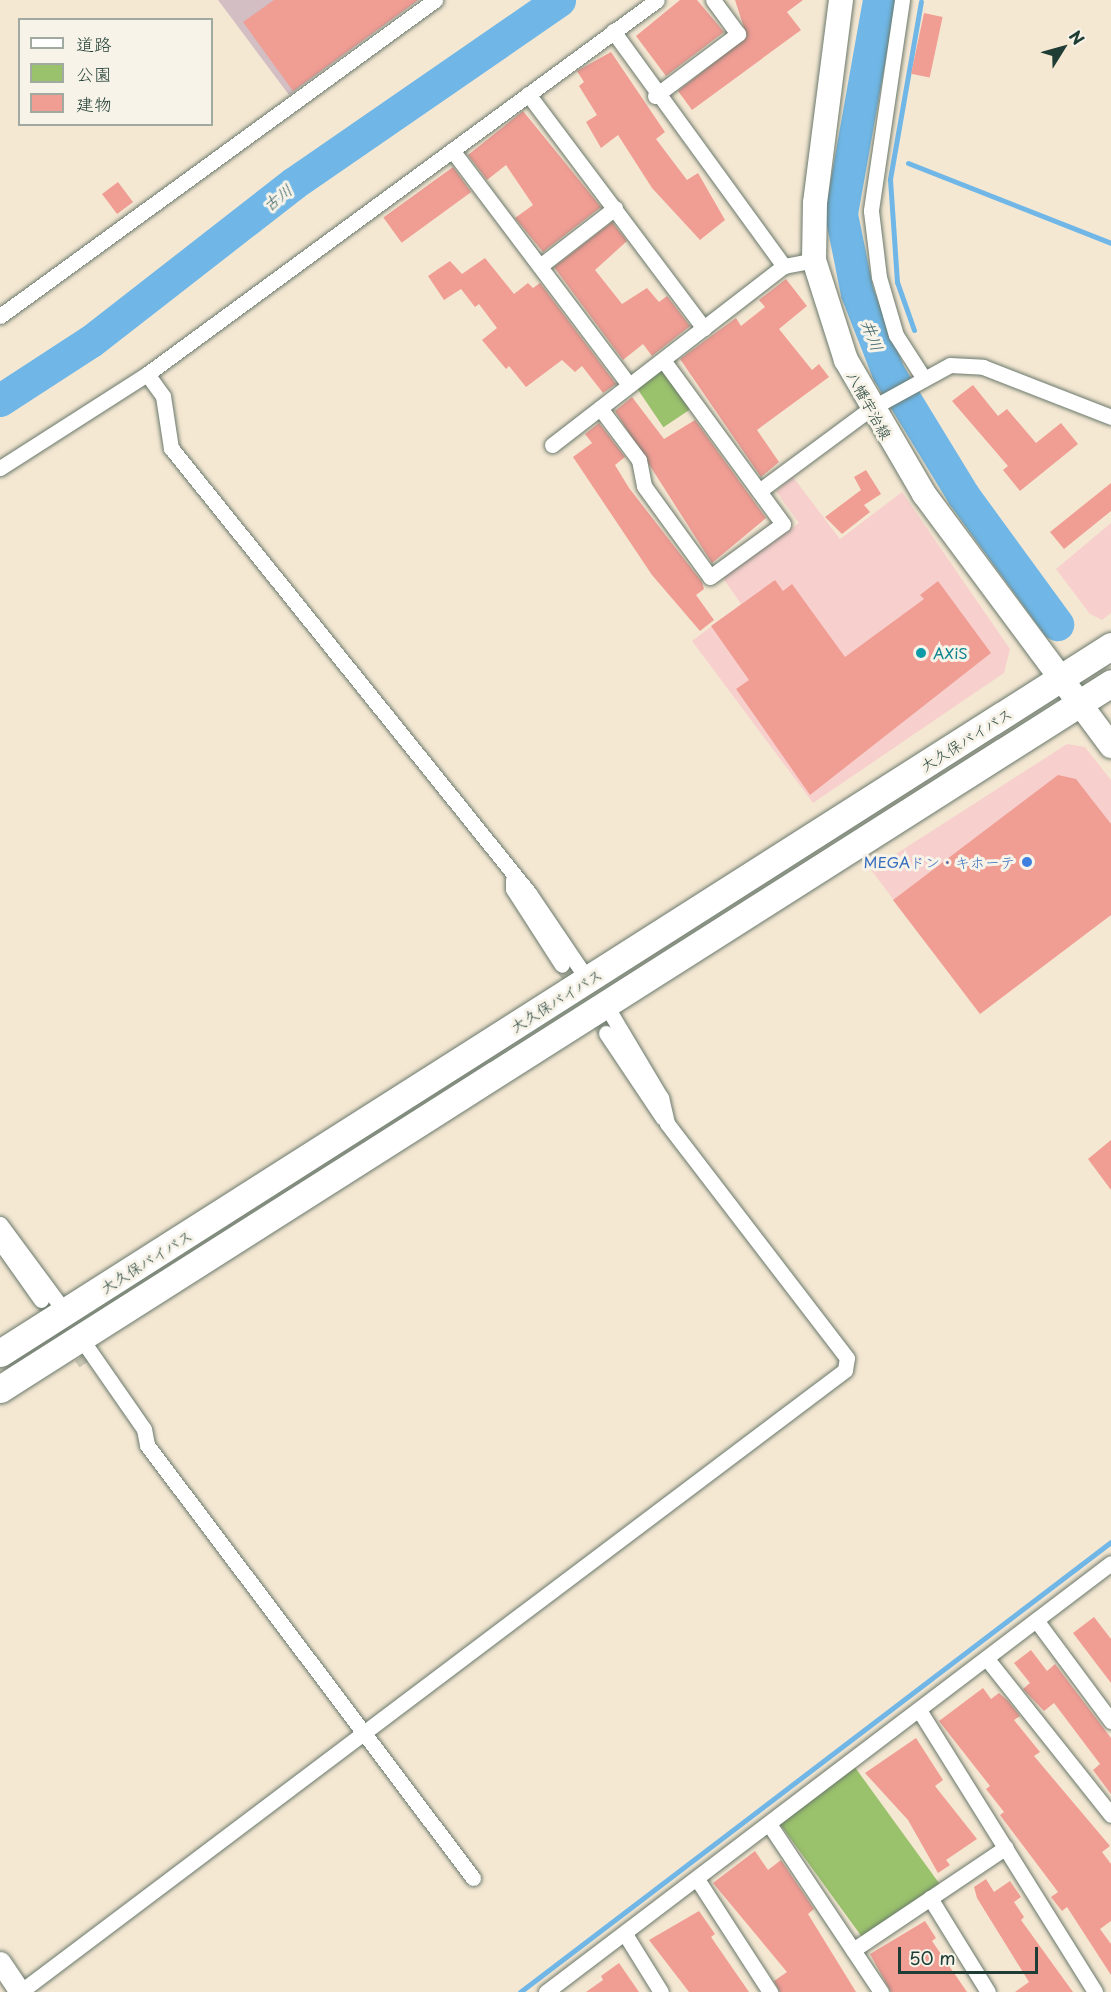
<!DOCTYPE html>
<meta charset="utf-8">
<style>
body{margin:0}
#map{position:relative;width:1111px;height:1992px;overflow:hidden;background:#f5e8d3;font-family:"Playpen Sans","Klee One",sans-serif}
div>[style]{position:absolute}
.built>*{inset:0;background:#f7d0cd}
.industrial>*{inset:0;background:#d2bec3}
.green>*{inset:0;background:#9ac16c;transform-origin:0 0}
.stream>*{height:5px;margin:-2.5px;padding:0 2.5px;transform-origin:2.5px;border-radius:2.5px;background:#70b7e7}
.river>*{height:33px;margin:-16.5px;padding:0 16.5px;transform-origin:16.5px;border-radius:16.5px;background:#70b7e7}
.building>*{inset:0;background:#f09d94;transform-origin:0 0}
.street-tunnel>*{height:15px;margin-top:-7.5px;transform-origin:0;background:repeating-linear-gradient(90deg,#cac6b3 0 15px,transparent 0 23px)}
.roads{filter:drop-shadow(0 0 2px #6a796c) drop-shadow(0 0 2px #6a796c)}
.street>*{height:15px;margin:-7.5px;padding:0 7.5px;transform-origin:7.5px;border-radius:7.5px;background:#fff}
.secondary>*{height:21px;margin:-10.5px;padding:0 10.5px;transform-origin:10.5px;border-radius:10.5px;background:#fff}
.primary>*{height:24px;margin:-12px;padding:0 12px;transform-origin:12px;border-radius:12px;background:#fff}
.highway>*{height:27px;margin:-13.5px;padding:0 13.5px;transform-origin:13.5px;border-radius:13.5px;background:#fff}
.dots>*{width:16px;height:16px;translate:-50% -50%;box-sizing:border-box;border:3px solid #f7f3e8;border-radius:50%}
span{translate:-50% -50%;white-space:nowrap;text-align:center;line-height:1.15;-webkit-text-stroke:6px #f7f3e8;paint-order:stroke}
.street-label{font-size:15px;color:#1f3d34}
.culture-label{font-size:15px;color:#0d838f}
.left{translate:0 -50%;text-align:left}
.shop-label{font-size:15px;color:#366cbe}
.right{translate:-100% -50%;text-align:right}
.water-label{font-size:16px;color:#335c61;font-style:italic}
.legend{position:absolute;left:18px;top:18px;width:195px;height:108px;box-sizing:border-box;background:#f7f3e8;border:2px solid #a1aaa0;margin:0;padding:8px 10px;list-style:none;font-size:18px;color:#1f3d34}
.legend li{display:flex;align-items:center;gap:12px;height:30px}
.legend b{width:30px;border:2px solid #a1aaa0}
.north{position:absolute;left:1033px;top:18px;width:60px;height:60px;-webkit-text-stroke:4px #f7f3e8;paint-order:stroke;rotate:53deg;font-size:16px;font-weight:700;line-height:24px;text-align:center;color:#1f3d34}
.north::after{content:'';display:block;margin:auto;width:21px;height:27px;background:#1f3d34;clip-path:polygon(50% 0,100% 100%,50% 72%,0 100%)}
.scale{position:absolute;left:898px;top:1947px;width:140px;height:27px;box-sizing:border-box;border:3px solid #1f3d34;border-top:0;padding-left:8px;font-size:18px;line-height:21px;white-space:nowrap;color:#1f3d34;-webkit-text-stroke:4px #f7f3e8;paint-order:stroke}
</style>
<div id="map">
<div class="built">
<i style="clip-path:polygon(793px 477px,840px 539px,902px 492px,1010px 649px,1004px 673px,813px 803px,692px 641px,741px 604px,723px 578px,799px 523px,776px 491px)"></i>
<i style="clip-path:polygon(1111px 523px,1111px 613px,1102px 620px,1090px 614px,1056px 569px)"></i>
<i style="clip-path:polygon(1067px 744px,1085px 747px,1111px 780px,1111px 915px,980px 1014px,871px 870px)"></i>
</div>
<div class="industrial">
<i style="clip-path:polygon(218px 0,419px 0,289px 95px)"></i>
</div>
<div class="green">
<i style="left:662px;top:368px;width:50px;height:32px;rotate:56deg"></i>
<i style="left:854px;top:1766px;width:147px;height:94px;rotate:54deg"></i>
</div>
<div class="stream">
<i style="left:908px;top:163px;width:218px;rotate:21.5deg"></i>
<i style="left:914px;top:330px;width:51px;rotate:-109.5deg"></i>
<i style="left:897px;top:282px;width:103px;rotate:-93.9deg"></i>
<i style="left:890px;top:179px;width:180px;rotate:-80.1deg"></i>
<i style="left:520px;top:1992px;width:743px;rotate:-37.29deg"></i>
</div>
<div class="river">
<i style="left:879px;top:0;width:217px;rotate:100.1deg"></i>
<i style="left:841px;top:214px;width:81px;rotate:78.6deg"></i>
<i style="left:857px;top:293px;width:85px;rotate:68.6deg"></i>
<i style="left:888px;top:372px;width:144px;rotate:58.6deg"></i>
<i style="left:963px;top:495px;width:160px;rotate:53.9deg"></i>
<i style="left:0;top:400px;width:108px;rotate:-33deg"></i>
<i style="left:91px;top:341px;width:257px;rotate:-37.9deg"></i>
<i style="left:294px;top:183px;width:322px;rotate:-34.6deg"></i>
</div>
<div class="building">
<i style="clip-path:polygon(274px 0,418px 0,293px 91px,243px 22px)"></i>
<i style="clip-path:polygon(680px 0,697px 0,724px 32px,666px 76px,636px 36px)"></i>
<i style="clip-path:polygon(735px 0,803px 0,787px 12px,801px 30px,692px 110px,678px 91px,747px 37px)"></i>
<i style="left:924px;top:13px;width:19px;height:62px;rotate:12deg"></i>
<i style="clip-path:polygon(611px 52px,665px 132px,656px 139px,687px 180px,698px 173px,725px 220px,700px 240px,652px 188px,618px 135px,601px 148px,586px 122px,597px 115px,579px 86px,584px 82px,577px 71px)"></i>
<i style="clip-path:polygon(523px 111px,601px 207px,543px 252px,515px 218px,533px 205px,506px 165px,487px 180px,468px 155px)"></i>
<i style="left:453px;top:167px;width:31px;height:86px;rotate:54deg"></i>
<i style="left:118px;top:182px;width:25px;height:20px;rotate:53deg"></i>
<i style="clip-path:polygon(612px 222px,627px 241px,595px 270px,622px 304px,647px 288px,659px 302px,667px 296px,690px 326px,652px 356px,643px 344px,623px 360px,554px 267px)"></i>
<i style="clip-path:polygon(485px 258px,514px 294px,528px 283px,533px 288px,540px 283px,616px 384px,603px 393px,582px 366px,575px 372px,562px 360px,526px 387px,509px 366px,506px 369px,482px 340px,497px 328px,479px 304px,475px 307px,461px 289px,444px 300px,428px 276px,450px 261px,462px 274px)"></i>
<i style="clip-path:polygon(786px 279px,807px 306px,779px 329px,812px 370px,819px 364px,829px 377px,757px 430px,779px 462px,761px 477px,680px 359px,736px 318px,741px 326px,765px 307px,759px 300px)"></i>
<i style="clip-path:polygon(973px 385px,998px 416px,1007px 409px,1036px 443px,1061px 423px,1078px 444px,1020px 491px,1003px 470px,1008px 466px,952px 401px)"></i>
<i style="clip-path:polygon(632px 397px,664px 439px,695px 420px,766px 518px,712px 563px,615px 411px)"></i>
<i style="clip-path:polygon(599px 423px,625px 457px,615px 465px,629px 488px,702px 582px,704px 589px,696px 595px,714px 620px,700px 631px,652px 575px,573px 457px,592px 443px,585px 434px)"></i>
<i style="clip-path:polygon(866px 470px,881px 494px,864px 505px,870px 512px,842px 534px,825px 517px,861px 490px,854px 477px)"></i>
<i style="clip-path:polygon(1111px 483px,1111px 511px,1064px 549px,1050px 532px)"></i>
<i style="clip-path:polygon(775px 580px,783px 591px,792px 584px,845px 657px,924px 599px,920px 595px,938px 581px,991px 653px,810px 795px,736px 689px,749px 680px,711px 626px)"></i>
<i style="clip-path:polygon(1058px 775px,1076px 779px,1111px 824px,1111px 915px,980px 1014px,893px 900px)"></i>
<i style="clip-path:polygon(1111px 1140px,1111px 1190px,1088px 1159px)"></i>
<i style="clip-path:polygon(1094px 1617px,1111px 1639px,1111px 1683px,1073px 1633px)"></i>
<i style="clip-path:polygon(1031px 1650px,1047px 1671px,1055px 1664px,1111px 1738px,1111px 1794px,1093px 1770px,1100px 1764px,1054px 1703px,1044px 1711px,1023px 1689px,1030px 1683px,1014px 1663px)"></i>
<i style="clip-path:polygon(983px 1688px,991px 1699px,999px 1693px,1008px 1701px,1020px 1716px,1014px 1720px,1040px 1752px,1034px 1756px,1110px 1846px,1102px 1852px,1111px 1864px,1111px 1921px,1100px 1929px,1111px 1944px,1111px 1975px,1067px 1907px,1062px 1911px,1051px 1897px,1058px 1892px,1000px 1815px,1004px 1812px,986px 1789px,990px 1786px,939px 1721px)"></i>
<i style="clip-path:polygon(916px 1738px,943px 1780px,935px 1786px,977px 1839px,946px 1860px,950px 1865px,938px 1873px,908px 1820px,865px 1773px)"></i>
<i style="clip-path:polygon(755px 1851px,768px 1870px,781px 1860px,814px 1909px,808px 1914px,856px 1992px,780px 1992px,774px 1981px,787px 1972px,713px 1883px)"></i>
<i style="clip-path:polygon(986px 1879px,994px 1892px,1010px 1881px,1021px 1897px,1014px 1902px,1024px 1917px,1021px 1920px,1073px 1992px,1015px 1992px,1029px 1982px,977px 1898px,974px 1887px)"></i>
<i style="clip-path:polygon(699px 1911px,715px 1934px,711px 1937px,749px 1992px,689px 1992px,649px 1940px)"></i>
<i style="clip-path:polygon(925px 1921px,936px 1938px,932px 1941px,967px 1992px,891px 1992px,870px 1954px)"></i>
<i style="clip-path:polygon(619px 1963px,639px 1992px,586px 1992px,603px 1980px,601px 1976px)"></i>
</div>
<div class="street-tunnel">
<i style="left:562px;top:965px;width:81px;rotate:57.1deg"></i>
<i style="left:41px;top:1300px;width:77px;rotate:54.5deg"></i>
</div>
<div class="roads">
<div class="street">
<i style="left:902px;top:0;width:213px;rotate:98.4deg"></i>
<i style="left:871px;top:211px;width:66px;rotate:83.1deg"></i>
<i style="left:879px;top:277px;width:60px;rotate:73.7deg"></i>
<i style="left:896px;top:335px;width:50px;rotate:57.3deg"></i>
<i style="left:613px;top:31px;width:291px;rotate:54deg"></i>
<i style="left:784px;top:266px;width:31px;rotate:-11deg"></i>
<i style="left:528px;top:94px;width:293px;rotate:53.1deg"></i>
<i style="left:655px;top:96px;width:104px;rotate:-36.8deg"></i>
<i style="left:738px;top:34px;width:42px;rotate:-126.3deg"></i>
<i style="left:452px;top:150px;width:294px;rotate:53deg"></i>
<i style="left:540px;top:266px;width:95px;rotate:-37.7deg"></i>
<i style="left:0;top:316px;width:538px;rotate:-36deg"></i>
<i style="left:147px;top:374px;width:27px;rotate:54deg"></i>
<i style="left:163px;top:396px;width:53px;rotate:81.3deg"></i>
<i style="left:171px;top:448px;width:571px;rotate:51.18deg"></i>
<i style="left:529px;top:893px;width:105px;rotate:55.9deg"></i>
<i style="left:600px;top:408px;width:65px;rotate:53.1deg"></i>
<i style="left:639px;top:460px;width:26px;rotate:79deg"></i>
<i style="left:644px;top:486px;width:112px;rotate:54deg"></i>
<i style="left:710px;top:577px;width:90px;rotate:-36deg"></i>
<i style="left:783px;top:524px;width:203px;rotate:-126.2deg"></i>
<i style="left:552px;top:445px;width:293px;rotate:-37.7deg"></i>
<i style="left:0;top:468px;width:174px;rotate:-32.6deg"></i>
<i style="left:147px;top:374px;width:632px;rotate:-36.25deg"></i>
<i style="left:759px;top:491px;width:138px;rotate:-36.5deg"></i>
<i style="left:870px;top:409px;width:91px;rotate:-28.8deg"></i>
<i style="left:950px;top:365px;width:33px;rotate:3deg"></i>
<i style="left:983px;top:367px;width:137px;rotate:21.3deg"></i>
<i style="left:513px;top:880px;width:9px;rotate:90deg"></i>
<i style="left:513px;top:889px;width:90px;rotate:57.2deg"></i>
<i style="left:606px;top:1033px;width:102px;rotate:56.2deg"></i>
<i style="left:0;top:1224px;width:109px;rotate:53.5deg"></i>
<i style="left:0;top:1242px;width:71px;rotate:54.7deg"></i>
<i style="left:80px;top:1337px;width:112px;rotate:55.2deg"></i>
<i style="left:144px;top:1429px;width:16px;rotate:79deg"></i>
<i style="left:147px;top:1445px;width:542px;rotate:53.02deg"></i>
<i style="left:1036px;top:1620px;width:126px;rotate:53.4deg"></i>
<i style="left:987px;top:1659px;width:199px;rotate:51.5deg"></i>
<i style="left:919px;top:1710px;width:332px;rotate:58deg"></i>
<i style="left:769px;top:1824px;width:202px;rotate:56.3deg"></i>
<i style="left:697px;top:1879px;width:135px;rotate:57.1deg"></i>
<i style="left:930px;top:1898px;width:110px;rotate:58.3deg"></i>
<i style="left:625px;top:1934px;width:68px;rotate:58.2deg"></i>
<i style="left:853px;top:1950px;width:184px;rotate:-33.9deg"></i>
<i style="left:20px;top:1992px;width:1033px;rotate:-37.01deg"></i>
<i style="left:845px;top:1370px;width:12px;rotate:-81deg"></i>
<i style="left:847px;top:1358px;width:296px;rotate:-127.5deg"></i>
<i style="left:667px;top:1123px;width:26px;rotate:-103deg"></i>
<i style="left:661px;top:1098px;width:112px;rotate:-120.7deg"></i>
<i style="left:546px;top:1992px;width:709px;rotate:-37.21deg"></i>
</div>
<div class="secondary">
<i style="left:0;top:1962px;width:36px;rotate:56deg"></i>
</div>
<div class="primary">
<i style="left:841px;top:0;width:205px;rotate:97.3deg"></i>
<i style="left:815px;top:203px;width:57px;rotate:91deg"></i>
<i style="left:814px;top:260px;width:105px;rotate:72.3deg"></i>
<i style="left:846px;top:360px;width:155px;rotate:59.8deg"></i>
<i style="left:924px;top:494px;width:314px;rotate:53.4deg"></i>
</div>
<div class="highway">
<i style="left:0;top:1353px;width:1317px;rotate:-32.47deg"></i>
<i style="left:0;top:1389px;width:1316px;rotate:-32.43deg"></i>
</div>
</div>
<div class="dots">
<i style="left:921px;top:653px;background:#0f9aa8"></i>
<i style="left:1027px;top:862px;background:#3f7fe0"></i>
</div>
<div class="street-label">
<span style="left:870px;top:405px;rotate:61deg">八幡宇治線</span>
<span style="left:966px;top:739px;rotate:-32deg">大久保バイパス</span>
<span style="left:556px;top:1000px;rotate:-32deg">大久保バイパス</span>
<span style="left:146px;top:1261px;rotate:-32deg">大久保バイパス</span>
</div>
<div class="culture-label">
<span class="left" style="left:933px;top:653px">AXiS</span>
</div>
<div class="shop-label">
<span class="right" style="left:1015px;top:862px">MEGAドン・キホーテ</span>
</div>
<div class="water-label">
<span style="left:277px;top:197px;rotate:-38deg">古川</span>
<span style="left:873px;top:335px;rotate:69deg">井川</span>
</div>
<ul class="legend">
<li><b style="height:8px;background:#fff"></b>道路</li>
<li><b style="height:16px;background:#9ac16c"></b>公園</li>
<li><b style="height:16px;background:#f09d94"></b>建物</li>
</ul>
<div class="north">N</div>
<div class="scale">50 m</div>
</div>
